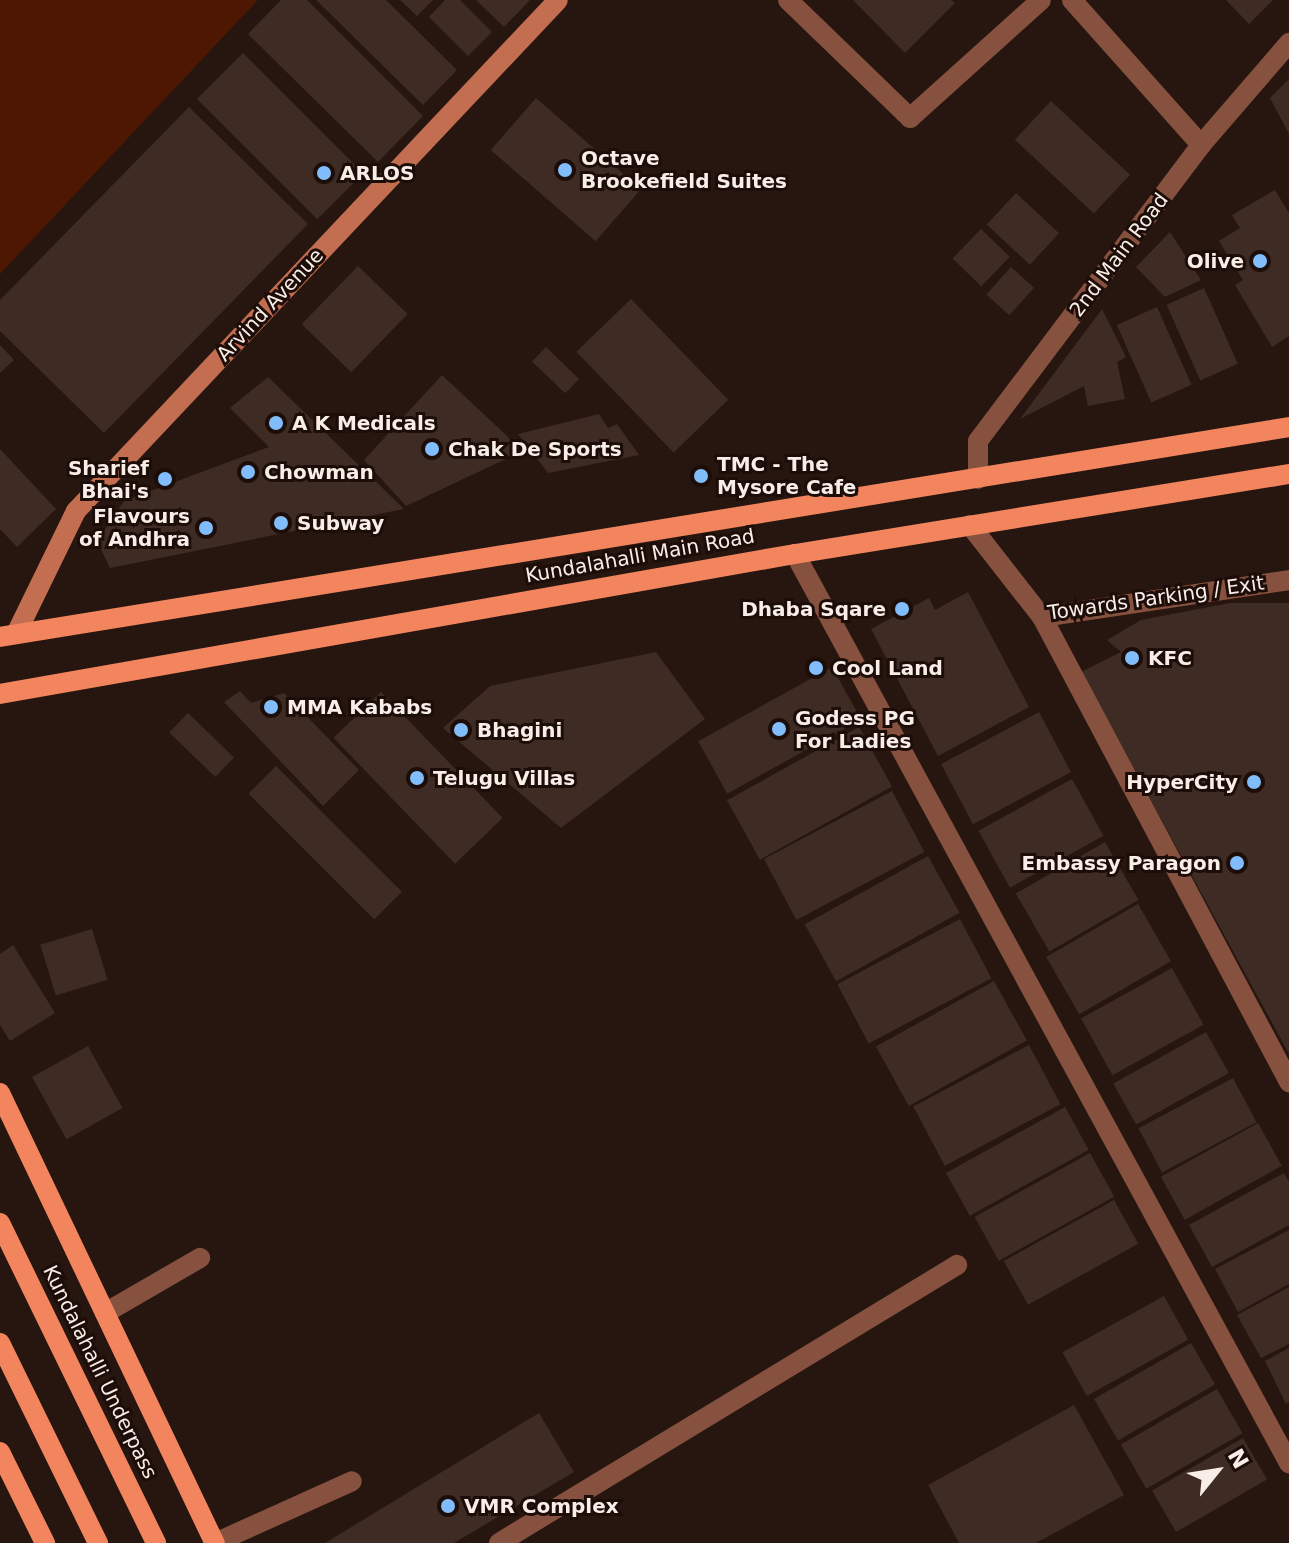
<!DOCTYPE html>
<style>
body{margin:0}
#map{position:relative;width:1289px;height:1543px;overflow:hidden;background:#271610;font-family:"DejaVu Sans",sans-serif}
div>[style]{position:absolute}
.green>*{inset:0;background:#4d1702}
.building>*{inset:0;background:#3d2b24;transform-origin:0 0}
.lane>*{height:20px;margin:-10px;padding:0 10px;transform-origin:10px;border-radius:10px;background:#86513e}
.street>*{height:20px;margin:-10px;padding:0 10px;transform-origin:10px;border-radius:10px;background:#86513e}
.secondary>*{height:20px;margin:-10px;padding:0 10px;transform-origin:10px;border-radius:10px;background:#c36e50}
.primary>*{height:20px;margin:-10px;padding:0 10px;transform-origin:10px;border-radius:10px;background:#f3855e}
.dots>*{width:22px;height:22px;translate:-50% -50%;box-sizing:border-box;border:4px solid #1d0d08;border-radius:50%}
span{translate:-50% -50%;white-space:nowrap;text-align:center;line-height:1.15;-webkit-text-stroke:6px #1d0d08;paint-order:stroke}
.poi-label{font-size:20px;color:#f9ede8;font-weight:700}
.left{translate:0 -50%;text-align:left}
.right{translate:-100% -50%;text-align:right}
.street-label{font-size:20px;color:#f9ede8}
.north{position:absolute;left:1177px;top:1431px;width:80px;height:80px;-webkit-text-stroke:6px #1d0d08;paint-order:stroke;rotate:60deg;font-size:22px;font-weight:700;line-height:32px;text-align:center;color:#f9ede8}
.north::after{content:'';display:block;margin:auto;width:28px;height:36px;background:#f9ede8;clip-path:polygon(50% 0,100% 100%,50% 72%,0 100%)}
</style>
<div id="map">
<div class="green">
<i style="clip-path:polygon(0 0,258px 0,0 274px)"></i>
</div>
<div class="building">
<i style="clip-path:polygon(281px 0,307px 0,423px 116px,378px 162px,248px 34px)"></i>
<i style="clip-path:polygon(316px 0,386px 0,457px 70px,423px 105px)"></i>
<i style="clip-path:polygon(400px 0,433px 0,417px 16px)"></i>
<i style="clip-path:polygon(445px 0,460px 0,492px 32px,468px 56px,429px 17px)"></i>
<i style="clip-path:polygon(476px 0,530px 0,504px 27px)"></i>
<i style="clip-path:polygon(853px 0,951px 0,955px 3px,905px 53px)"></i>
<i style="clip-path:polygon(1226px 0,1273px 0,1249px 24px)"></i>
<i style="left:243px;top:53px;width:170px;height:65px;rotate:45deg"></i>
<i style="clip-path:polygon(1289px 79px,1289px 134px,1270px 98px)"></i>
<i style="left:536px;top:98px;width:139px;height:69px;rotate:41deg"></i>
<i style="left:1051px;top:101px;width:108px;height:53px;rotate:43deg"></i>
<i style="clip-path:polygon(189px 107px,308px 224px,104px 433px,0 331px,0 300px)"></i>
<i style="clip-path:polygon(1275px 190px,1289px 213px,1289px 336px,1272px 347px,1235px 285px,1243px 280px,1219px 241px,1240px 228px,1232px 215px)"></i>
<i style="left:1016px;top:193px;width:59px;height:43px;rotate:43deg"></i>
<i style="left:981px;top:229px;width:40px;height:41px;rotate:44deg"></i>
<i style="clip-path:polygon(1170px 232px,1201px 280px,1165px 297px,1136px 267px)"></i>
<i style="left:358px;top:266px;width:69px;height:81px;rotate:44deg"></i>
<i style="left:1011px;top:267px;width:31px;height:37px;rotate:42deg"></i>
<i style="left:1204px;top:288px;width:83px;height:41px;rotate:66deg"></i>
<i style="left:631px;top:299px;width:140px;height:76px;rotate:46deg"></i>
<i style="left:1157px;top:307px;width:85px;height:44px;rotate:66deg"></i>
<i style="clip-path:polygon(1102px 309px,1126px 357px,1117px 362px,1125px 399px,1088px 406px,1084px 386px,1020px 419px)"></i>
<i style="clip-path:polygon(0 345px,14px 360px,0 373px)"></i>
<i style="left:546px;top:347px;width:46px;height:20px;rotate:44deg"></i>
<i style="clip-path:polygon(442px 375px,523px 451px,406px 506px,364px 460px)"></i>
<i style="clip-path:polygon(268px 377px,404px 509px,110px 568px,97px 541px,124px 501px,269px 447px,230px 408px)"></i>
<i style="clip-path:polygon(599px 414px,608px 428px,617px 424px,639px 455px,548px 473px,518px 434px)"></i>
<i style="clip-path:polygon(0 449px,56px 509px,17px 547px,0 529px)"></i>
<i style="clip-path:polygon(968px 592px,1029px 707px,938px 756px,871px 629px,929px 598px,935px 610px)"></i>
<i style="clip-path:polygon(1230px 603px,1289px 603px,1289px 1054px,1081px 672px,1121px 652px,1107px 640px,1141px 620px)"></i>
<i style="clip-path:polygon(656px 652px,705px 719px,561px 828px,443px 728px,490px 686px)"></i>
<i style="left:832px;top:667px;width:60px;height:153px;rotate:61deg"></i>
<i style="clip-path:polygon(240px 691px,251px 703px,284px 693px,359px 770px,323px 806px,224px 702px)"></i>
<i style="left:381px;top:692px;width:175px;height:66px;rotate:46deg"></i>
<i style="left:1039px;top:712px;width:68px;height:111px;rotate:62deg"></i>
<i style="left:188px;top:713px;width:64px;height:27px;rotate:44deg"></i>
<i style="left:859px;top:727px;width:68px;height:151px;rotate:61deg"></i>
<i style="left:276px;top:766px;width:178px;height:39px;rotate:45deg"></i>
<i style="left:1072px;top:779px;width:65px;height:107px;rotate:61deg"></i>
<i style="left:892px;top:791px;width:69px;height:145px;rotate:62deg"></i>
<i style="left:1105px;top:842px;width:67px;height:103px;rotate:60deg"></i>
<i style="left:928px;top:856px;width:65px;height:141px;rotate:61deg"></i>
<i style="left:1138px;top:904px;width:66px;height:106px;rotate:60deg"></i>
<i style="left:960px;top:919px;width:67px;height:139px;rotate:62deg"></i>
<i style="left:92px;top:929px;width:53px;height:54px;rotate:73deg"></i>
<i style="clip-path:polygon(13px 945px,55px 1013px,10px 1041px,0 1025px,0 954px)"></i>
<i style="left:1172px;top:968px;width:65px;height:104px;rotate:61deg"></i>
<i style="left:994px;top:981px;width:68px;height:135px;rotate:61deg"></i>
<i style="left:1206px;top:1032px;width:47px;height:106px;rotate:61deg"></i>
<i style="left:1029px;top:1045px;width:67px;height:131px;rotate:62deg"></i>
<i style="left:88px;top:1046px;width:71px;height:64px;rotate:61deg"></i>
<i style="left:1233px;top:1078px;width:50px;height:107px;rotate:62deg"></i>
<i style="left:1065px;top:1107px;width:49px;height:136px;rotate:61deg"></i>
<i style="left:1258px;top:1123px;width:49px;height:111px;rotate:61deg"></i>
<i style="left:1090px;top:1153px;width:50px;height:132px;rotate:61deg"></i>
<i style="clip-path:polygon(1284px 1173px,1289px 1182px,1289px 1225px,1212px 1267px,1189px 1225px)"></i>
<i style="left:1114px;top:1200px;width:50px;height:126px;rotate:61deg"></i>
<i style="clip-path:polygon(1289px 1230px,1289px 1284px,1238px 1312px,1215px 1269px)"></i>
<i style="clip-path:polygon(1289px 1287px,1289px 1344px,1261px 1358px,1237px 1315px)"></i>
<i style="left:1164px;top:1296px;width:50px;height:116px;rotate:61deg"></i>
<i style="left:1191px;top:1343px;width:48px;height:112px;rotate:60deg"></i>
<i style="clip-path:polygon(1289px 1348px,1289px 1402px,1286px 1404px,1265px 1361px)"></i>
<i style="left:1217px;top:1389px;width:51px;height:111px;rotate:60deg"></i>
<i style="clip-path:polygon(1074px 1405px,1124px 1495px,1036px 1543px,959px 1543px,928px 1485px)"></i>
<i style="clip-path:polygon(539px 1413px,574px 1472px,454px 1543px,325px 1543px)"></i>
<i style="left:1243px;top:1438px;width:48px;height:105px;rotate:60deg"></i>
</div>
<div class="lane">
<i style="left:970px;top:525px;width:117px;rotate:52deg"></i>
<i style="left:1042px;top:617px;width:527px;rotate:62.02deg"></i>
<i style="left:1042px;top:617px;width:250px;rotate:-8.5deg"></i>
<i style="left:105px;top:1313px;width:110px;rotate:-30.1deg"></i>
<i style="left:215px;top:1543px;width:150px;rotate:-24.3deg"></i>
<i style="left:499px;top:1543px;width:536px;rotate:-31.26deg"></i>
</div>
<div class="street">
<i style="left:788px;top:0;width:170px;rotate:44deg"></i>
<i style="left:910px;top:118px;width:176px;rotate:-42deg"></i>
<i style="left:1072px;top:0;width:194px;rotate:48.3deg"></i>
<i style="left:978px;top:479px;width:38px;rotate:-90deg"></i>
<i style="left:978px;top:441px;width:371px;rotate:-53deg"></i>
<i style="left:1201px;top:145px;width:135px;rotate:-49.2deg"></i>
<i style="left:795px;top:554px;width:1035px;rotate:61.48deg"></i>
</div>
<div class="secondary">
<i style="left:16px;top:634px;width:137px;rotate:-64deg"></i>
<i style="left:76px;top:511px;width:702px;rotate:-46.67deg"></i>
</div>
<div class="primary">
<i style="left:0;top:637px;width:1306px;rotate:-9.25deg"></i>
<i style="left:0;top:694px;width:807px;rotate:-9.99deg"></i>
<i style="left:795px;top:554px;width:500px;rotate:-9.2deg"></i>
<i style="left:0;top:1093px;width:499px;rotate:64.5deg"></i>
<i style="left:0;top:1223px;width:356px;rotate:64deg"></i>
<i style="left:0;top:1343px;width:223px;rotate:63.9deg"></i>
<i style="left:0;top:1452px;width:102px;rotate:63.7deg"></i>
</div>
<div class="dots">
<i style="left:565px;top:170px;background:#81bdfa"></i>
<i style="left:324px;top:173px;background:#81bdfa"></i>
<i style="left:1260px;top:261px;background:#81bdfa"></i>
<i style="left:276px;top:423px;background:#81bdfa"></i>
<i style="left:432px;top:449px;background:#81bdfa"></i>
<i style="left:248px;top:472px;background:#81bdfa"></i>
<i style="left:701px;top:476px;background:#81bdfa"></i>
<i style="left:165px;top:479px;background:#81bdfa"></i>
<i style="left:281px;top:523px;background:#81bdfa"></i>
<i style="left:206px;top:528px;background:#81bdfa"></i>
<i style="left:902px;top:609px;background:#81bdfa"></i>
<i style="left:1132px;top:658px;background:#81bdfa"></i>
<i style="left:816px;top:668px;background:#81bdfa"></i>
<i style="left:271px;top:707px;background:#81bdfa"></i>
<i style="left:779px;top:729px;background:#81bdfa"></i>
<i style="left:461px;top:730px;background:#81bdfa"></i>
<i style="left:417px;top:778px;background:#81bdfa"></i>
<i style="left:1254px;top:782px;background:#81bdfa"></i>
<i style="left:1237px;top:863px;background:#81bdfa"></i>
<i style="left:448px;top:1506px;background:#81bdfa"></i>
</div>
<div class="poi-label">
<span class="left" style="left:581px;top:170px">Octave<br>Brookefield Suites</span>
<span class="left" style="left:340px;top:173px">ARLOS</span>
<span class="right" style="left:1244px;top:261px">Olive</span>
<span class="left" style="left:292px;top:423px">A K Medicals</span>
<span class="left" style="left:448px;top:449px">Chak De Sports</span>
<span class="left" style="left:717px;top:476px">TMC - The<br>Mysore Cafe</span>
<span class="right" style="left:149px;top:480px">Sharief<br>Bhai's</span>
<span class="left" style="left:264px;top:472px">Chowman</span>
<span class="right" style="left:190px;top:528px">Flavours<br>of Andhra</span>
<span class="left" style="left:297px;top:523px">Subway</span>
<span class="right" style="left:886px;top:609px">Dhaba Sqare</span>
<span class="left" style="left:1148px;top:658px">KFC</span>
<span class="left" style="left:832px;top:668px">Cool Land</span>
<span class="left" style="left:287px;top:707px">MMA Kababs</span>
<span class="left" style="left:795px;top:730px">Godess PG<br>For Ladies</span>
<span class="left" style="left:477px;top:730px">Bhagini</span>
<span class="left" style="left:433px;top:778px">Telugu Villas</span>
<span class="right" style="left:1238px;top:782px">HyperCity</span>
<span class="right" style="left:1221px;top:863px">Embassy Paragon</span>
<span class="left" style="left:464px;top:1506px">VMR Complex</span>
</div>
<div class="street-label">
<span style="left:1119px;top:255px;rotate:-53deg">2nd Main Road</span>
<span style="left:270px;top:305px;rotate:-47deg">Arvind Avenue</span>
<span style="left:640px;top:556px;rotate:-10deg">Kundalahalli Main Road</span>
<span style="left:1156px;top:598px;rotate:-8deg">Towards Parking / Exit</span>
<span style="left:100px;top:1372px;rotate:64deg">Kundalahalli Underpass</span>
</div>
<div class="north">N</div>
</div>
